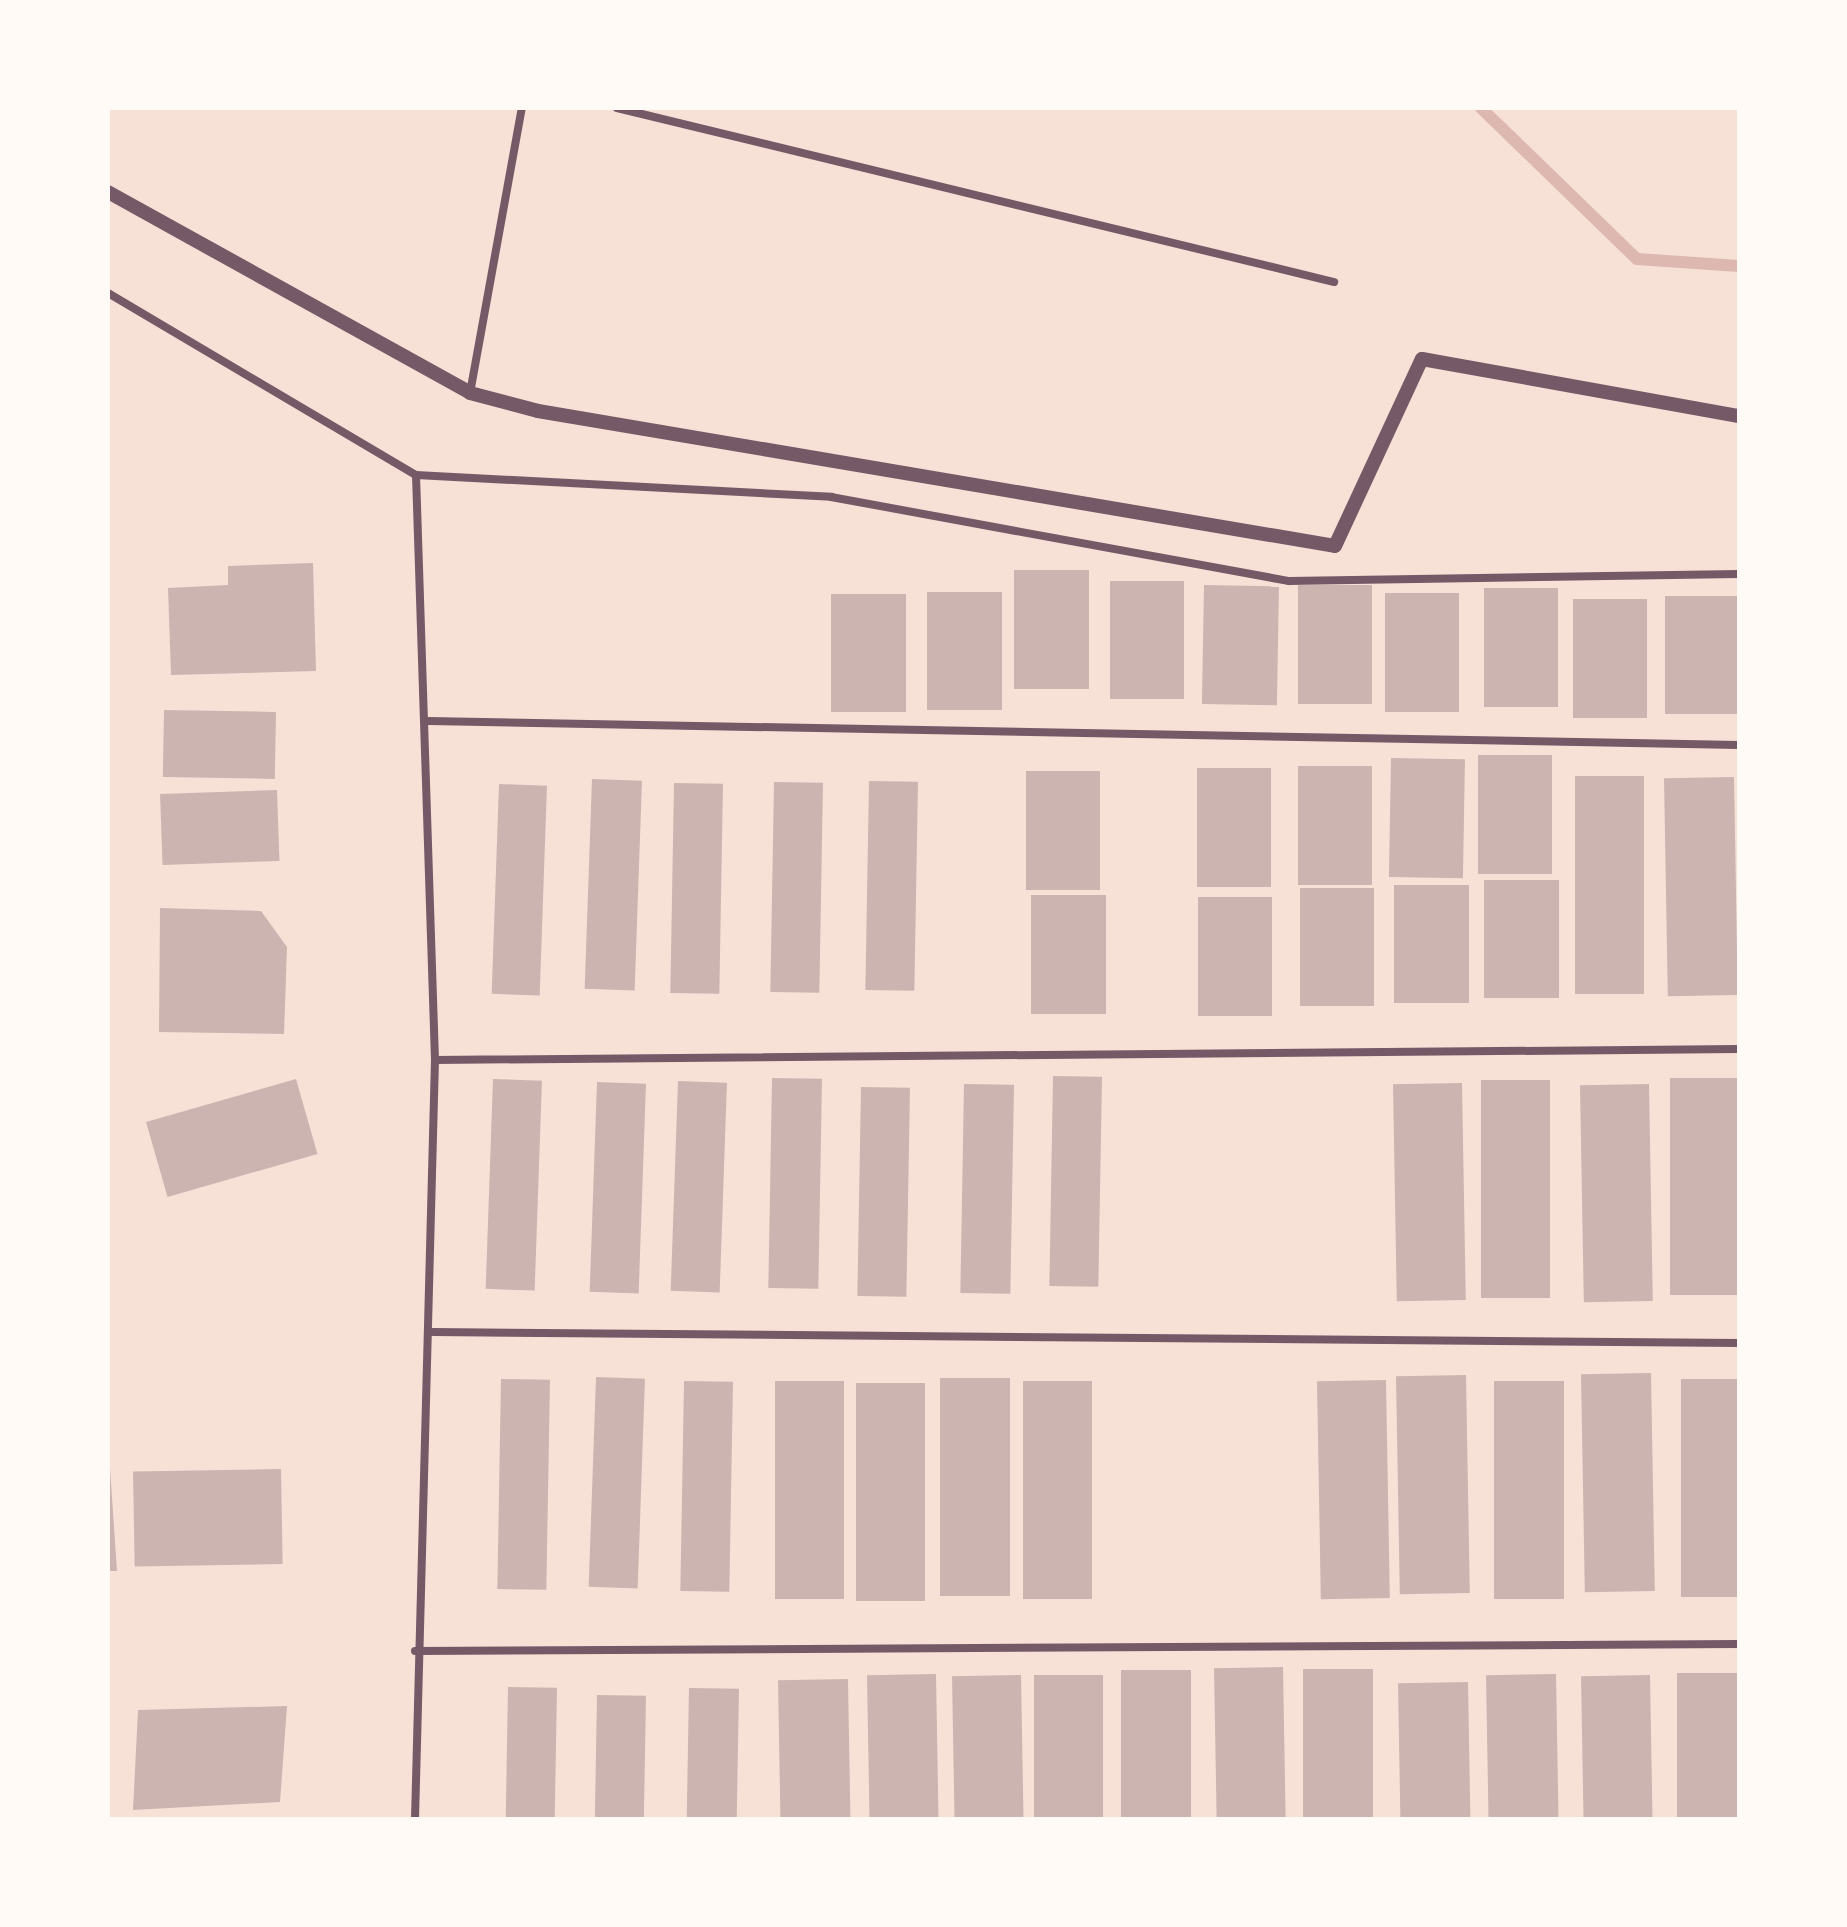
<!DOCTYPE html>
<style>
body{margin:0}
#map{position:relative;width:1847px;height:1927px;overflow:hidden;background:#f7e1d7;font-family:"Sofia Sans Condensed",sans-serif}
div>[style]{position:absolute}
.stream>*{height:12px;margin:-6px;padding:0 6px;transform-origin:6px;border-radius:6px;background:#dcb8b0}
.building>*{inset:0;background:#ccb4b1;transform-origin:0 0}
.minor>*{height:8px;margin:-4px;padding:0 4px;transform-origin:4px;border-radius:4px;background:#755966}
.tertiary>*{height:14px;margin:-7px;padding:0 7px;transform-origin:7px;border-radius:7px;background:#755966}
span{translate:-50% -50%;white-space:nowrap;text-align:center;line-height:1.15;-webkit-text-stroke:8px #fffaf5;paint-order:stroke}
.frame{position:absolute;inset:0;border:110px solid #fffaf5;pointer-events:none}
</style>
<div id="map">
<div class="stream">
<i style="left:1481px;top:108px;width:217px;rotate:44.1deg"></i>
<i style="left:1637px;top:259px;width:102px;rotate:3.9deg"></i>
</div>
<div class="building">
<i style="clip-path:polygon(313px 563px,316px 671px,171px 675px,168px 588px,228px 585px,228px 566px)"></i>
<i style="left:1089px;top:570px;width:119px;height:75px;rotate:90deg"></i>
<i style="left:1110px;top:581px;width:74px;height:118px"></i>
<i style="left:1204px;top:585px;width:75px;height:119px;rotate:1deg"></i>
<i style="left:1298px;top:585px;width:74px;height:119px"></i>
<i style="left:1558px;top:588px;width:119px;height:74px;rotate:90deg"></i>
<i style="left:927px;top:592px;width:75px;height:118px"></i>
<i style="left:1385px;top:593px;width:74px;height:119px"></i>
<i style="left:831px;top:594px;width:75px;height:118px"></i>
<i style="left:1665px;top:596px;width:74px;height:118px"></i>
<i style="left:1573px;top:599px;width:74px;height:119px"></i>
<i style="left:164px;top:710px;width:112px;height:67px;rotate:1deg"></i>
<i style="left:1478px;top:755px;width:74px;height:119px"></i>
<i style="left:1391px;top:758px;width:74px;height:119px;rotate:1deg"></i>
<i style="left:1298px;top:766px;width:74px;height:119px"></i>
<i style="left:1197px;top:768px;width:74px;height:119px"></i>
<i style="left:1100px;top:771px;width:119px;height:74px;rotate:90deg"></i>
<i style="left:1575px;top:776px;width:69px;height:218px"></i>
<i style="left:1734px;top:777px;width:218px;height:70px;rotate:89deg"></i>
<i style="left:592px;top:779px;width:50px;height:210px;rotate:2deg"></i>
<i style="left:869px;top:781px;width:49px;height:209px;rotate:1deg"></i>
<i style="left:774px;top:782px;width:49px;height:210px;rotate:1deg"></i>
<i style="left:674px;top:783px;width:49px;height:210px;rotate:1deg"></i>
<i style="left:499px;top:784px;width:48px;height:210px;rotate:2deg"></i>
<i style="left:277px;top:790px;width:71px;height:117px;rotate:88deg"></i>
<i style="left:1484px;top:880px;width:75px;height:118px"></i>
<i style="left:1394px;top:885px;width:75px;height:118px"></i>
<i style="left:1300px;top:888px;width:74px;height:118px"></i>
<i style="left:1031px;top:895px;width:75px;height:119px"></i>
<i style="left:1272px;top:897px;width:119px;height:74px;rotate:90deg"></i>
<i style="clip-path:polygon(160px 908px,261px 911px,287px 947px,284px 1034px,159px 1032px)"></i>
<i style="left:1053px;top:1076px;width:49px;height:210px;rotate:1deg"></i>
<i style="left:772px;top:1078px;width:50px;height:210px;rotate:1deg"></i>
<i style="left:1739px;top:1078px;width:217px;height:69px;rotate:90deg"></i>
<i style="left:296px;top:1079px;width:78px;height:156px;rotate:74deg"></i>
<i style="left:493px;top:1079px;width:49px;height:210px;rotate:2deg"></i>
<i style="left:1481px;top:1080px;width:69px;height:218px"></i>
<i style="left:678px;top:1081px;width:49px;height:210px;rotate:2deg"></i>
<i style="left:597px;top:1082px;width:49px;height:210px;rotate:2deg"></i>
<i style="left:1462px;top:1083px;width:217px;height:69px;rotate:89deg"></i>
<i style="left:964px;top:1084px;width:50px;height:209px;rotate:1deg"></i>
<i style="left:1649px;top:1084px;width:217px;height:69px;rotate:89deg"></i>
<i style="left:861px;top:1087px;width:49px;height:209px;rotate:1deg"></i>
<i style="left:1651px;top:1373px;width:218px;height:70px;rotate:89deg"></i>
<i style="left:1466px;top:1375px;width:218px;height:70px;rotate:89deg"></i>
<i style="left:596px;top:1377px;width:49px;height:210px;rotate:2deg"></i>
<i style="left:940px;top:1378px;width:70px;height:218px"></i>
<i style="left:501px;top:1379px;width:49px;height:210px;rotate:1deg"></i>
<i style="left:1681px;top:1379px;width:58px;height:218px"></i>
<i style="left:1386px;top:1380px;width:218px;height:69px;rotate:89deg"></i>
<i style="left:684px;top:1381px;width:49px;height:210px;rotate:1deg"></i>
<i style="left:775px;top:1381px;width:69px;height:218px"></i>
<i style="left:1023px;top:1381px;width:69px;height:218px"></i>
<i style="left:1494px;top:1381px;width:70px;height:218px"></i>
<i style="left:856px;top:1383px;width:69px;height:218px"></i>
<i style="clip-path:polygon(110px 1468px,117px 1571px,108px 1571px)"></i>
<i style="left:281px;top:1469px;width:95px;height:148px;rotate:89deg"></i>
<i style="left:1283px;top:1667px;width:152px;height:69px;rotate:89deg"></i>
<i style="left:1373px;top:1669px;width:150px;height:70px;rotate:90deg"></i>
<i style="left:1121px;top:1670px;width:70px;height:149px"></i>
<i style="left:1739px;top:1673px;width:146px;height:62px;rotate:90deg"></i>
<i style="left:936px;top:1674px;width:145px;height:69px;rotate:89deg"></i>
<i style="left:1556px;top:1674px;width:145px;height:70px;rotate:89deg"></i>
<i style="left:1021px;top:1675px;width:144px;height:69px;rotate:89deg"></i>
<i style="left:1034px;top:1675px;width:69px;height:144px"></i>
<i style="left:1650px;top:1675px;width:144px;height:69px;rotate:89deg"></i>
<i style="left:848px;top:1679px;width:140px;height:70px;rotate:89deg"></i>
<i style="left:1468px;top:1682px;width:137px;height:70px;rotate:89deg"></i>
<i style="left:508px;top:1687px;width:49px;height:132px;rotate:1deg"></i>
<i style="left:689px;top:1688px;width:50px;height:131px;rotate:1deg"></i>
<i style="left:597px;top:1695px;width:49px;height:124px;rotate:1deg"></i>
<i style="clip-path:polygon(287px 1706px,280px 1802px,133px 1810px,138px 1710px)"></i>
</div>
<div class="minor">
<i style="left:617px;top:108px;width:738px;rotate:13.64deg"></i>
<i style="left:108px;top:293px;width:358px;rotate:30.6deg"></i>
<i style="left:416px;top:475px;width:585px;rotate:88.14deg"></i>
<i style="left:435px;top:1060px;width:759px;rotate:91.51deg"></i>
<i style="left:470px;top:393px;width:290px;rotate:-79.7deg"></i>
<i style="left:416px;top:475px;width:416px;rotate:3deg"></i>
<i style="left:831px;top:497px;width:466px;rotate:10.4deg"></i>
<i style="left:1289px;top:581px;width:450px;rotate:-0.9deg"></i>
<i style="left:429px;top:721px;width:1310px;rotate:1.05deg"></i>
<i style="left:435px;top:1060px;width:1304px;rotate:-0.48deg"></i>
<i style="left:433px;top:1332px;width:1306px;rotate:0.48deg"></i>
<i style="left:415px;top:1651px;width:1324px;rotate:-0.3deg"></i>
</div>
<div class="tertiary">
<i style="left:108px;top:192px;width:414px;rotate:29deg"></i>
<i style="left:470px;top:393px;width:70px;rotate:14.8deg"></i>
<i style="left:538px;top:411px;width:808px;rotate:9.61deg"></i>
<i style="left:1335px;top:546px;width:206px;rotate:-65.1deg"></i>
<i style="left:1422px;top:359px;width:322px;rotate:10.2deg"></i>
</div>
<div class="frame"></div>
</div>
